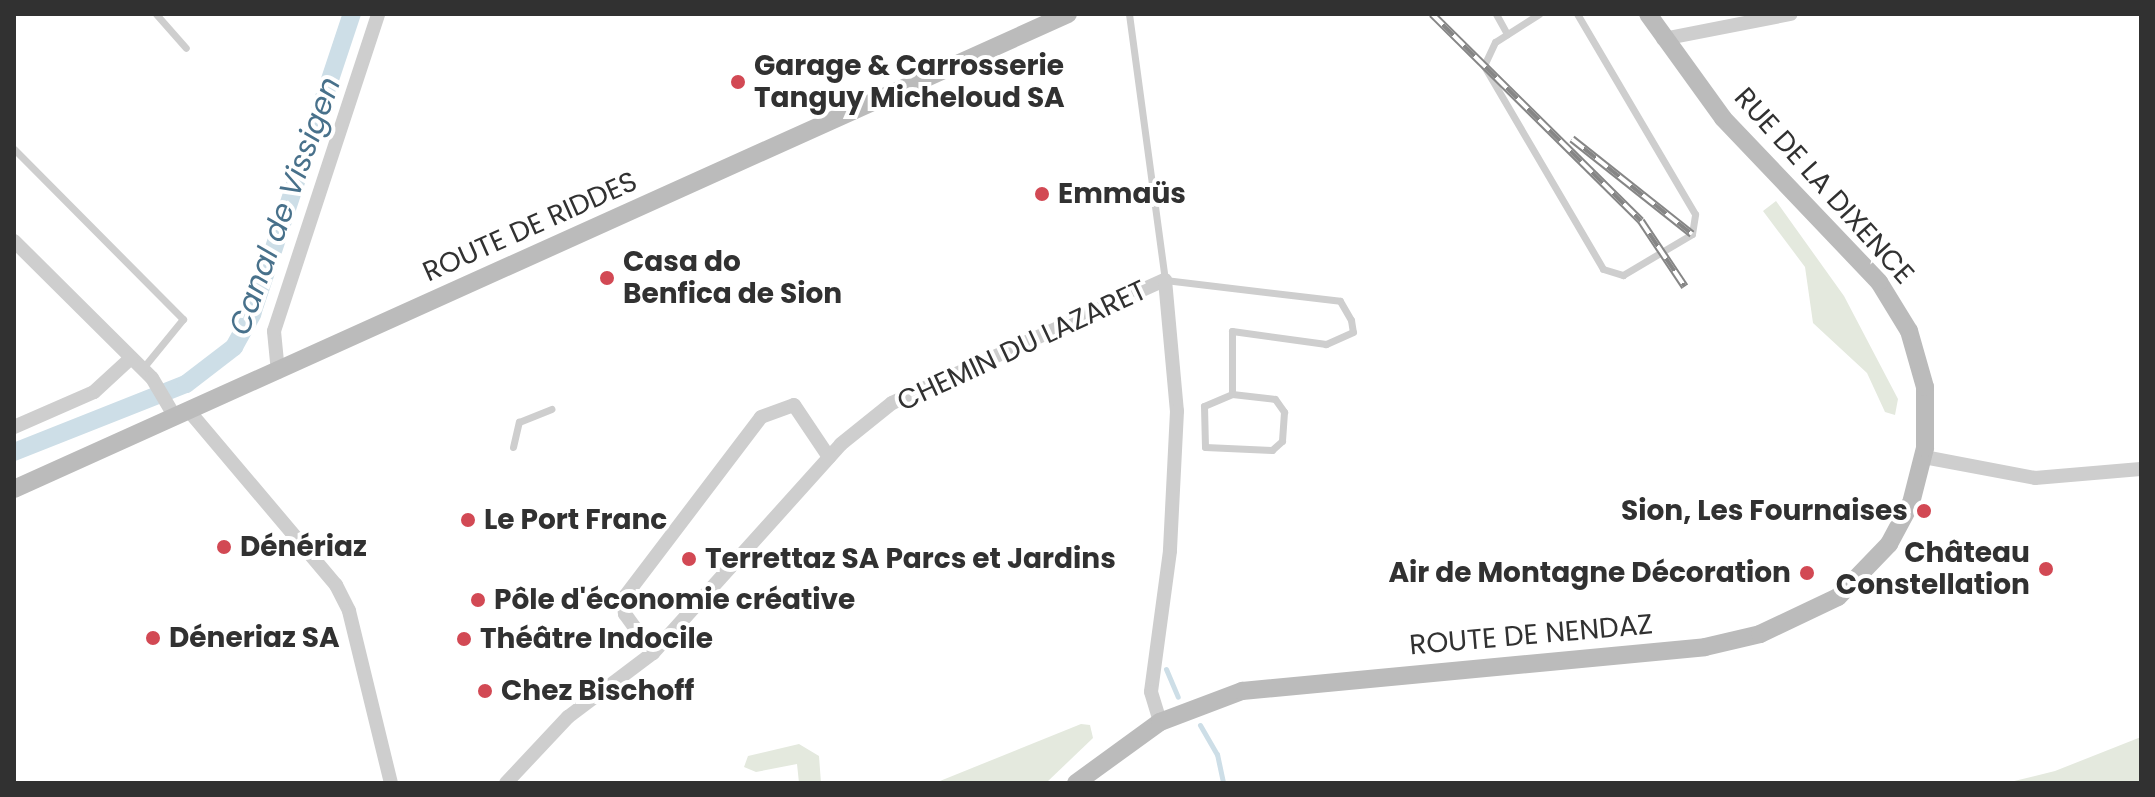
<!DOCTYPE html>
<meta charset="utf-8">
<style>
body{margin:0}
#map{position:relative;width:2155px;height:797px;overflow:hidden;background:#fff;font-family:Poppins,sans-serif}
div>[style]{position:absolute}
.green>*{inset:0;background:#e4e9de}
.stream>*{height:5px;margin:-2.5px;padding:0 2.5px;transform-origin:2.5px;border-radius:2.5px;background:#cddee7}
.canal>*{height:18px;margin:-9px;padding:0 9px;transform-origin:9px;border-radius:9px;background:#cddee7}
.lane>*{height:7px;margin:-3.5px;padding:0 3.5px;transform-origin:3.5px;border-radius:3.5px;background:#cecece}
.street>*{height:14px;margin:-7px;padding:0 7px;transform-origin:7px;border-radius:7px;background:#cecece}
.secondary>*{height:18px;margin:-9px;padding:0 9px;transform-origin:9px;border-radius:9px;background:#bbb}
.rail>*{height:8px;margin-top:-4px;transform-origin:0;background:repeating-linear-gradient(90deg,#fff 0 15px,#868686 0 30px);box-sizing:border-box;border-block:2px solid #868686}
.dots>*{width:22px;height:22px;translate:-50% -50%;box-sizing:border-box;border:4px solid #fff;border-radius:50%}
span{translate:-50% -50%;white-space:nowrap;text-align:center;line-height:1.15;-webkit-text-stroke:8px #fff;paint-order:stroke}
.poi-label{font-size:28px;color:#313131;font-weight:700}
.left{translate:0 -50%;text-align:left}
.right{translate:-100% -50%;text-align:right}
.street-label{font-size:28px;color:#313131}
.water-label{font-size:30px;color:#48718b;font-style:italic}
.frame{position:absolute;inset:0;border:16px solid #313131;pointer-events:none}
</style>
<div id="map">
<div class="green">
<i style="clip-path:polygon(1776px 201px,1844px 296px,1898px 399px,1895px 415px,1885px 412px,1867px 373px,1813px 323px,1805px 267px,1763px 211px)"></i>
<i style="clip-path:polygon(1081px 724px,1090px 725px,1093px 738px,1046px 783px,935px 783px)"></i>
<i style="clip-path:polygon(2141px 737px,2141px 783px,2006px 783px,2055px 771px)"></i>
<i style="clip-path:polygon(799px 744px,819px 756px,821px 783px,799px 783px,797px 764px,756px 772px,744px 767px,748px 756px)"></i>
</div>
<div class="stream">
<i style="left:1166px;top:669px;width:30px;rotate:67deg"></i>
<i style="left:1200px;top:725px;width:34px;rotate:60deg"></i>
<i style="left:1217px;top:754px;width:30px;rotate:78deg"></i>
</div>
<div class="canal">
<i style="left:14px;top:452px;width:185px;rotate:-21.6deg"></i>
<i style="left:186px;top:384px;width:61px;rotate:-37.6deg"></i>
<i style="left:234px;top:347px;width:38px;rotate:-61deg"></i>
<i style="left:252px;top:314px;width:316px;rotate:-71.6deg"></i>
</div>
<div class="lane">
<i style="left:156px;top:14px;width:45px;rotate:48.6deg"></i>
<i style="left:1129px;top:14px;width:268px;rotate:82.3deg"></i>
<i style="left:1165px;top:280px;width:176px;rotate:6.8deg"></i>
<i style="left:1340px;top:301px;width:22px;rotate:60deg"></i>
<i style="left:1351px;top:320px;width:12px;rotate:81deg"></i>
<i style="left:1353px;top:332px;width:30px;rotate:156deg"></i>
<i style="left:1326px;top:344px;width:95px;rotate:-172.1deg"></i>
<i style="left:1232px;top:331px;width:63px;rotate:90deg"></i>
<i style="left:1232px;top:394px;width:43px;rotate:6.6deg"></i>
<i style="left:1275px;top:399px;width:16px;rotate:55deg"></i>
<i style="left:1284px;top:412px;width:29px;rotate:94deg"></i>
<i style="left:1282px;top:441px;width:13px;rotate:138deg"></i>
<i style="left:1272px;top:450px;width:67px;rotate:-177.4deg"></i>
<i style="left:1205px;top:447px;width:41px;rotate:-91.4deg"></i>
<i style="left:1204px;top:406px;width:30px;rotate:-23deg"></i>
<i style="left:1496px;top:14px;width:23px;rotate:61deg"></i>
<i style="left:1539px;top:14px;width:52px;rotate:147.5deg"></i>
<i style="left:1495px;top:42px;width:26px;rotate:115deg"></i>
<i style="left:1484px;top:66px;width:235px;rotate:59.6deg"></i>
<i style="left:1603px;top:269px;width:21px;rotate:17deg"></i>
<i style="left:1623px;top:275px;width:80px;rotate:-30.7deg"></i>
<i style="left:1692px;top:234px;width:20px;rotate:-81deg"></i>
<i style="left:1695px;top:214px;width:232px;rotate:-120.5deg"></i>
<i style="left:14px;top:149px;width:240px;rotate:45.2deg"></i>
<i style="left:183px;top:319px;width:63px;rotate:129.2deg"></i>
<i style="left:513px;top:447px;width:26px;rotate:-77deg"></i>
<i style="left:519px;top:422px;width:35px;rotate:-22deg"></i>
</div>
<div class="street">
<i style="left:1663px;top:39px;width:130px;rotate:-11.1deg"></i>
<i style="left:14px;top:241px;width:194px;rotate:44.8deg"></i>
<i style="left:152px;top:378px;width:45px;rotate:59.5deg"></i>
<i style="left:278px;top:372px;width:41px;rotate:-95.6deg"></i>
<i style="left:274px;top:331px;width:334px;rotate:-71.8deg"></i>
<i style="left:189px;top:411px;width:228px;rotate:49.8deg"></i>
<i style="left:336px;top:585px;width:29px;rotate:63deg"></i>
<i style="left:349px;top:611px;width:177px;rotate:76.3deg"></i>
<i style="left:14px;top:427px;width:87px;rotate:-23.6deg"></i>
<i style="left:94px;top:392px;width:50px;rotate:-42.6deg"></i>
<i style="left:1924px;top:457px;width:113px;rotate:10.7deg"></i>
<i style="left:2035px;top:478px;width:106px;rotate:-4.9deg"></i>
<i style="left:653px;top:653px;width:48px;rotate:-125.7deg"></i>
<i style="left:625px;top:614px;width:15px;rotate:-98deg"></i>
<i style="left:623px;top:599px;width:228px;rotate:-52.8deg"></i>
<i style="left:761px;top:417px;width:35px;rotate:-20deg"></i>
<i style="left:794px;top:405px;width:63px;rotate:56.1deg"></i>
<i style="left:506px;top:783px;width:91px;rotate:-46.8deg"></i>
<i style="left:568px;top:717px;width:106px;rotate:-37deg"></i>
<i style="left:653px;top:653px;width:281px;rotate:-48deg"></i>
<i style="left:841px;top:444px;width:65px;rotate:-38.8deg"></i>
<i style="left:892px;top:403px;width:299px;rotate:-24.3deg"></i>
<i style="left:1165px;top:280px;width:132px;rotate:84.8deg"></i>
<i style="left:1177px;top:411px;width:140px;rotate:92.9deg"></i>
<i style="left:1170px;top:551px;width:142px;rotate:97.7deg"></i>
<i style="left:1151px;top:692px;width:31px;rotate:73deg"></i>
</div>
<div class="secondary">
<i style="left:14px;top:489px;width:1156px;rotate:-24.26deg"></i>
<i style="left:1076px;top:783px;width:104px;rotate:-36deg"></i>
<i style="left:1160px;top:722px;width:88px;rotate:-20.7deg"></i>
<i style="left:1242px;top:691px;width:465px;rotate:-5.4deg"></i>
<i style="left:1705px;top:647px;width:57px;rotate:-13.3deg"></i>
<i style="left:1760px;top:634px;width:86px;rotate:-25.4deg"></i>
<i style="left:1838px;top:597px;width:74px;rotate:-46.1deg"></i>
<i style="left:1889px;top:544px;width:47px;rotate:-61.8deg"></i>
<i style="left:1911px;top:503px;width:57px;rotate:-75.7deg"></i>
<i style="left:1925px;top:448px;width:61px;rotate:-90deg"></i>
<i style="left:1925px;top:387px;width:58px;rotate:-105.9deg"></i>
<i style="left:1909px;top:331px;width:57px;rotate:-121.5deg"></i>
<i style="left:1879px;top:282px;width:226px;rotate:-133.6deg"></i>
<i style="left:1723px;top:118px;width:128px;rotate:-125.8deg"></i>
</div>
<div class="rail">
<i style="left:1432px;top:14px;width:294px;rotate:44.7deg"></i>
<i style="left:1641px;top:221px;width:79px;rotate:56.3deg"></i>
<i style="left:1572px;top:139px;width:153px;rotate:38.4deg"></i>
</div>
<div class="dots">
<i style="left:738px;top:82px;background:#d24954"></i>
<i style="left:1042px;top:194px;background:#d24954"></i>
<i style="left:607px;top:278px;background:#d24954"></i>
<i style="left:1924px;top:511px;background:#d24954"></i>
<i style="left:468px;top:520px;background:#d24954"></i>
<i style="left:224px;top:547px;background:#d24954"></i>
<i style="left:689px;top:559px;background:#d24954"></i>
<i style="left:2046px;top:569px;background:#d24954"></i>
<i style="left:1807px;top:573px;background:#d24954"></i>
<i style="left:478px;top:600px;background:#d24954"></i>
<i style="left:153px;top:638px;background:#d24954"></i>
<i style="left:464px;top:639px;background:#d24954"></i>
<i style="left:485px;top:691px;background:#d24954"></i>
</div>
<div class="poi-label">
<span class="left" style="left:754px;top:82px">Garage &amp; Carrosserie<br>Tanguy Micheloud SA</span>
<span class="left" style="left:1058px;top:194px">Emmaüs</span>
<span class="left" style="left:623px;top:278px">Casa do<br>Benfica de Sion</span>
<span class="right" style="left:1908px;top:511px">Sion, Les Fournaises</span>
<span class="left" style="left:484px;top:520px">Le Port Franc</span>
<span class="left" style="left:240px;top:547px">Dénériaz</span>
<span class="right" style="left:2030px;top:569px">Château<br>Constellation</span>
<span class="left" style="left:705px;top:559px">Terrettaz SA Parcs et Jardins</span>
<span class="right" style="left:1791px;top:573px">Air de Montagne Décoration</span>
<span class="left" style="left:494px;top:600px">Pôle d'économie créative</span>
<span class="left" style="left:169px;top:638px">Déneriaz SA</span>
<span class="left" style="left:480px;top:639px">Théâtre Indocile</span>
<span class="left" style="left:501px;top:691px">Chez Bischoff</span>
</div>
<div class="street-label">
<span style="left:1824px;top:186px;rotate:48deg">RUE DE LA DIXENCE</span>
<span style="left:530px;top:227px;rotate:-24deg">ROUTE DE RIDDES</span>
<span style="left:1022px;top:346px;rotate:-25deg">CHEMIN DU LAZARET</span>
<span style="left:1531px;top:635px;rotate:-5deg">ROUTE DE NENDAZ</span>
</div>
<div class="water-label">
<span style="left:285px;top:206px;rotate:-70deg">Canal de Vissigen</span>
</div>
<div class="frame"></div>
</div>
